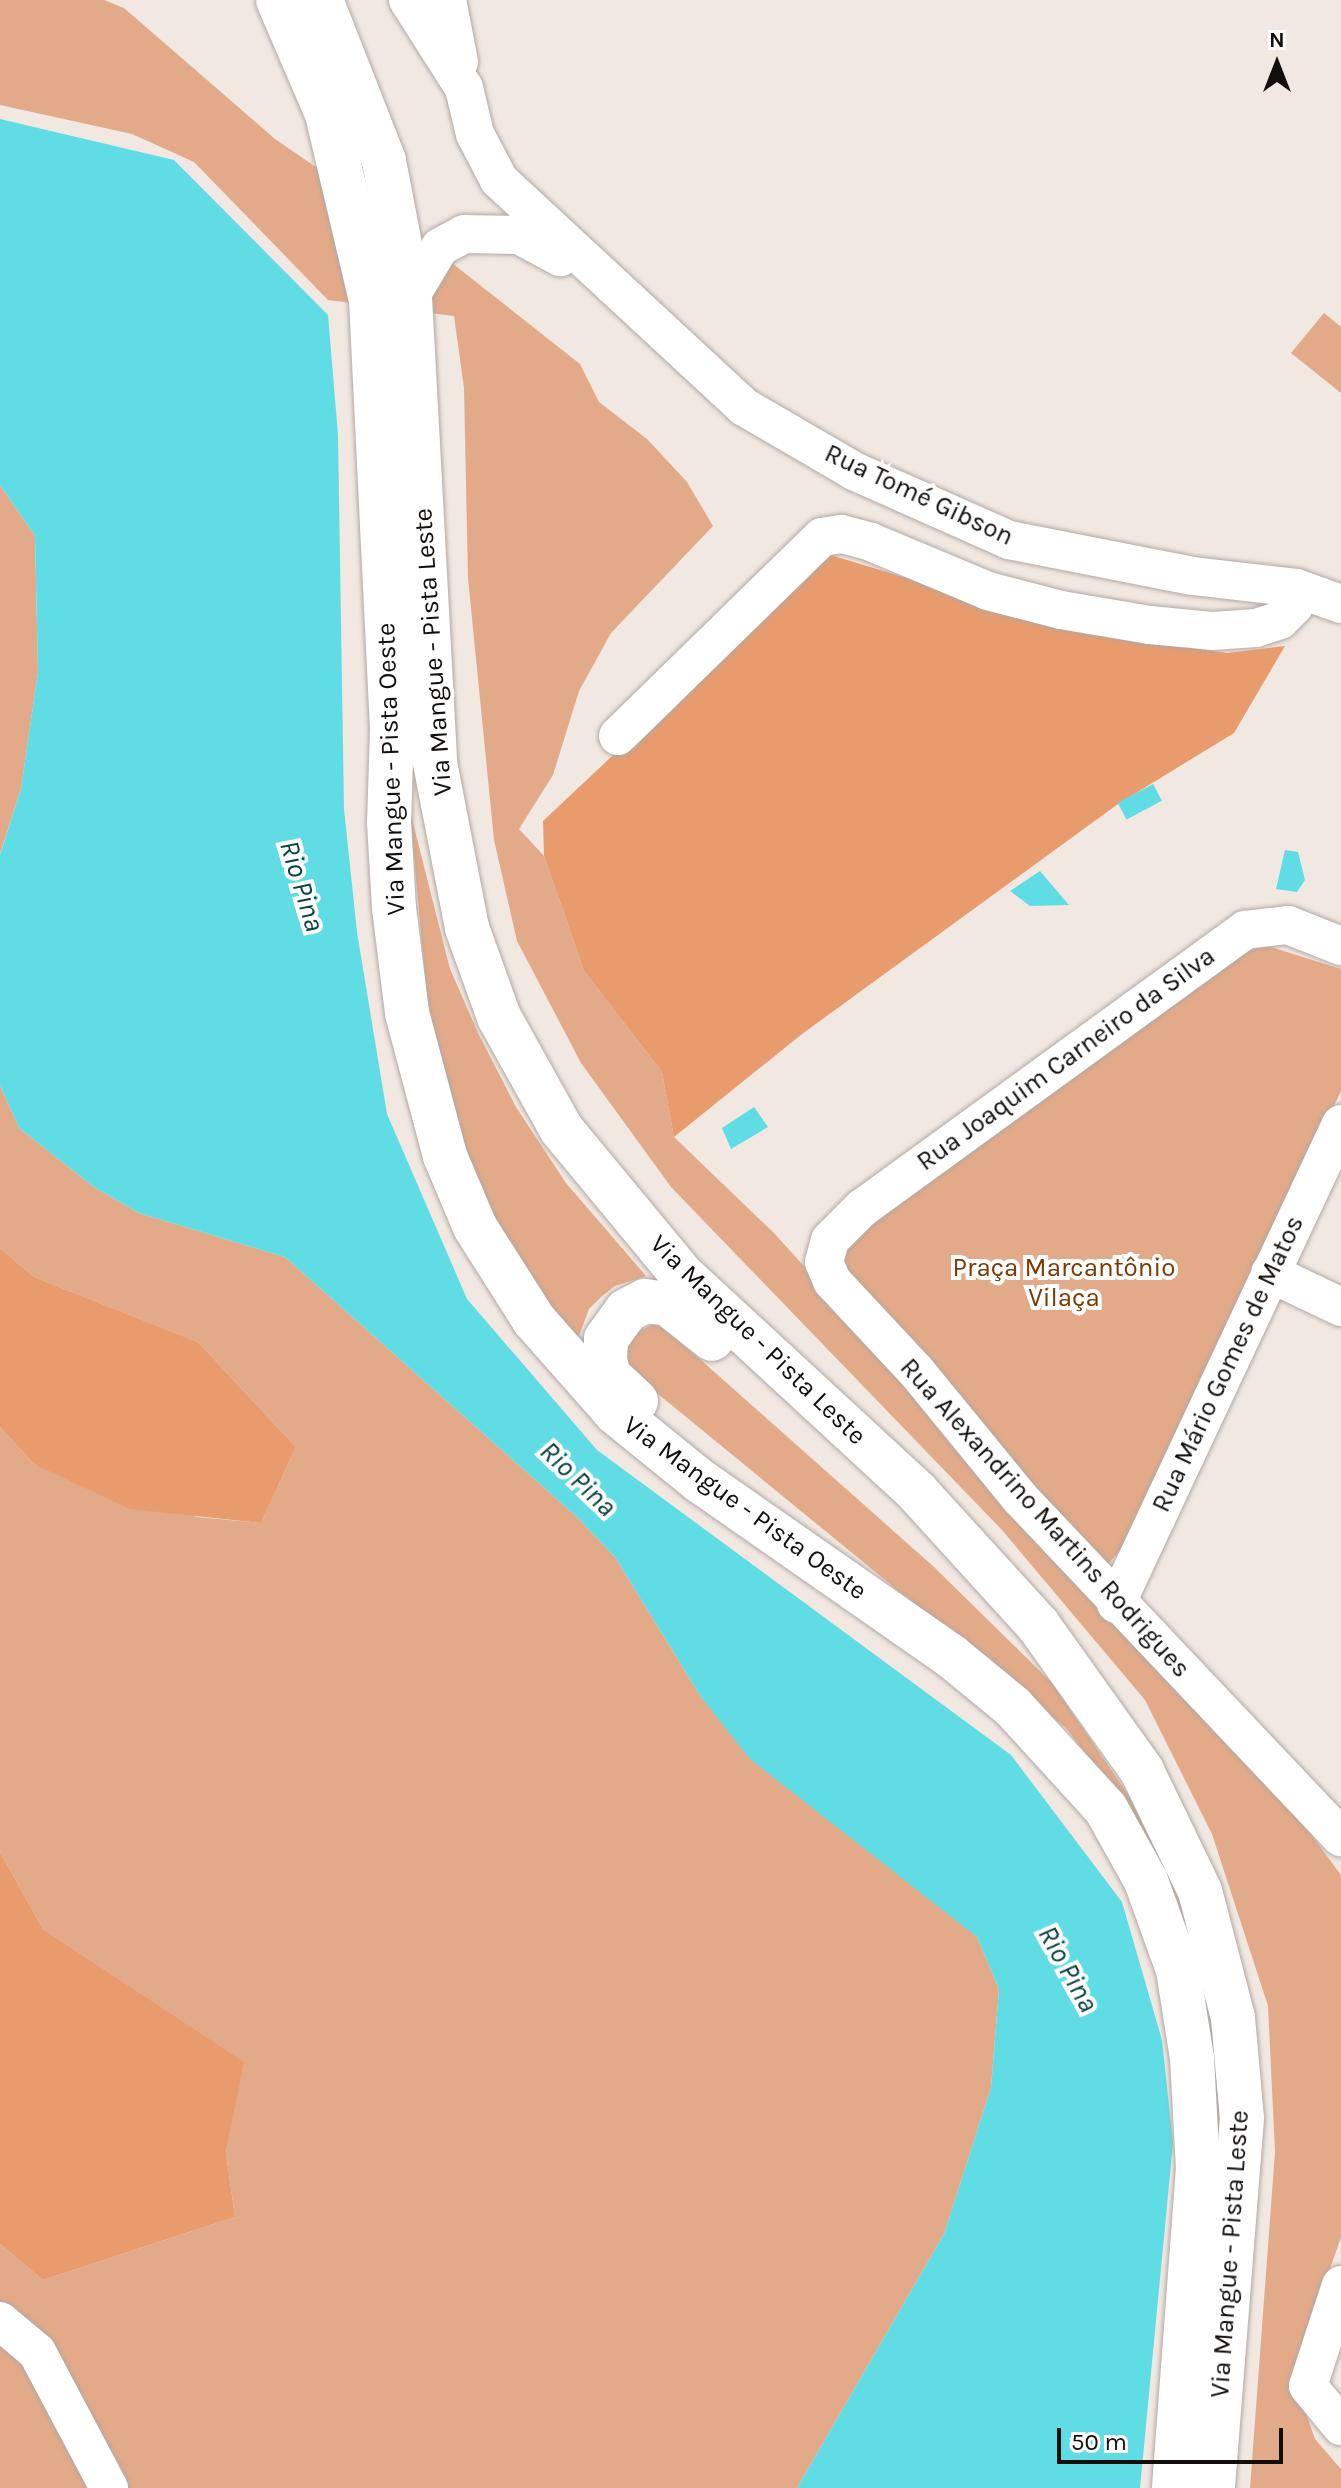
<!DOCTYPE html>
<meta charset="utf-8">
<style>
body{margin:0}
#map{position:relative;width:1341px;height:2488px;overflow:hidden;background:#f1e8e2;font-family:Karla,sans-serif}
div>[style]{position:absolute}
.green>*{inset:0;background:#e3aa89}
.forest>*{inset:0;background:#e89c6e}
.water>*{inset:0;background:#60dce4;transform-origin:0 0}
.roads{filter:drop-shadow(0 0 2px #b1a8a3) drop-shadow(0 0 2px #b1a8a3)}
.minor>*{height:38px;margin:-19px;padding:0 19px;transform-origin:19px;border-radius:19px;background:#fff}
.major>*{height:44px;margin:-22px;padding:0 22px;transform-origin:22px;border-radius:22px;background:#fff}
span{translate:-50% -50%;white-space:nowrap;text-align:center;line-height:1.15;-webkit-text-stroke:8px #fff;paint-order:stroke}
.street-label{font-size:26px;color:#110e0c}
.park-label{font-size:26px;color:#7c3800}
.water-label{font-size:28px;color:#064246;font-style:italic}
.north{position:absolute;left:1237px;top:24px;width:80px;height:80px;-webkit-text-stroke:6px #fff;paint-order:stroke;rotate:0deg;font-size:22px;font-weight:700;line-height:32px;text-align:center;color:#110e0c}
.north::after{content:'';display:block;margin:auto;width:28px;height:36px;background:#110e0c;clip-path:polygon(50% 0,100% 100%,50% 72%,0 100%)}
.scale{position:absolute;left:1057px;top:2428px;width:226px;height:36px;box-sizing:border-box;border:4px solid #110e0c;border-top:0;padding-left:10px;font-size:24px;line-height:28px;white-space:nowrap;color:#110e0c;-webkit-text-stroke:6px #fff;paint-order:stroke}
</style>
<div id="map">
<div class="green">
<i style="clip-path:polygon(0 0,104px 0,124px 8px,275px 139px,424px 241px,580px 364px,599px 402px,647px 439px,687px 482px,713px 526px,611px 633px,579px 691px,553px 775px,519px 829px,544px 856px,584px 971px,662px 1072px,674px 1137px,774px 1233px,1282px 1795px,1341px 1875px,1341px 2237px,1293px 2376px,1315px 2439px,1341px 2469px,1341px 2488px,1250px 2488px,1275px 2152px,1268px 2006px,1212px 1834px,1145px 1700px,1002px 1530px,671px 1187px,581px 1063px,517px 941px,494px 840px,468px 578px,464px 388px,454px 316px,328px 300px,194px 162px,132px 134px,0 105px)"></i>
<i style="clip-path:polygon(1324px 313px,1341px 327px,1341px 393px,1291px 353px)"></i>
<i style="clip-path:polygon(0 485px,35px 536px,38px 672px,21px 789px,0 854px)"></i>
<i style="clip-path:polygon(410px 811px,450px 969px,479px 1035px,516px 1107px,566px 1183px,646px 1276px,615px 1286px,601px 1297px,589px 1309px,576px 1344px,510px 1251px,470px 1171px,429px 1021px)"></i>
<i style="clip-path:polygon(1268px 946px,1341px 969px,1341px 1091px,1126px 1543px,1106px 1567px,842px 1276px,838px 1241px,1235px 954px)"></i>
<i style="clip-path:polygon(0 1085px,19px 1128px,94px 1187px,139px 1213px,285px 1257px,577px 1517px,615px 1557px,701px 1697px,977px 1937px,999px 1989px,991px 2088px,944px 2234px,797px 2488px,0 2488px,0 2244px,43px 2280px,235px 2217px,226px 2153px,243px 2062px,43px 1929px,0 1852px,0 1427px,34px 1464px,197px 1517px,261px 1523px,296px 1447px,198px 1342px,34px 1277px,0 1248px)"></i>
<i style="clip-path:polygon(658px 1322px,934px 1567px,1052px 1683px,1131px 1799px,1172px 1889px,1190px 1947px,1143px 1830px,1067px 1729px,630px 1371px,623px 1360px,629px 1336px)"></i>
</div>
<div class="forest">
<i style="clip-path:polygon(827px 554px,1089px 633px,1227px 653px,1285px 646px,1234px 733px,1118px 804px,802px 1034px,674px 1137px,662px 1072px,584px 971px,544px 856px,543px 821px)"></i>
<i style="clip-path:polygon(0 1248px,34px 1277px,198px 1342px,296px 1447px,261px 1523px,130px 1509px,34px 1464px,0 1427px)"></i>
<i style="clip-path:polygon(0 1852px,43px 1929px,244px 2062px,226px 2153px,235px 2217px,43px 2280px,0 2244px)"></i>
</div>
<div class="water">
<i style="clip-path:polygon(0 119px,174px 160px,328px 315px,338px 435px,344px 809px,357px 932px,387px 1114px,467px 1299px,597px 1450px,1011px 1755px,1122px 1902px,1162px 2040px,1173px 2143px,1140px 2488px,797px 2488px,944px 2234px,991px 2088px,999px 1989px,977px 1937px,750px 1759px,701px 1697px,615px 1557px,577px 1517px,285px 1257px,139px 1213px,94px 1187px,19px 1128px,0 1085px,0 855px,21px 789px,38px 672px,35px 536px,0 485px)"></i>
<i style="left:1153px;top:784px;width:19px;height:40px;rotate:62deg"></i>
<i style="clip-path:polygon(1285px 850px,1298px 852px,1305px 880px,1297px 892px,1276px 889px)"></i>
<i style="clip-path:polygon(1040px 871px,1069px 905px,1030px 906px,1010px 891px)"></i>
<i style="clip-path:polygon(754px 1107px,768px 1127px,731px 1149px,722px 1128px)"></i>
</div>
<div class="roads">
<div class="minor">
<i style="left:408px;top:0;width:104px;rotate:57.5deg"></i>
<i style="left:464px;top:88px;width:47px;rotate:76.6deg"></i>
<i style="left:475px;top:134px;width:52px;rotate:62.4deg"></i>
<i style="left:499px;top:180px;width:334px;rotate:42.8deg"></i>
<i style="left:744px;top:407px;width:127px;rotate:30.2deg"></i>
<i style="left:854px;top:471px;width:170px;rotate:24deg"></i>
<i style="left:1009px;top:540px;width:187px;rotate:11.1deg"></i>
<i style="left:1193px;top:576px;width:104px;rotate:6.6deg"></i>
<i style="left:1296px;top:588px;width:48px;rotate:19.6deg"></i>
<i style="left:447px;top:0;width:63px;rotate:79deg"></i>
<i style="left:410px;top:297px;width:58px;rotate:-59deg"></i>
<i style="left:440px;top:247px;width:27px;rotate:-28deg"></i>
<i style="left:464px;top:234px;width:55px;rotate:1deg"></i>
<i style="left:519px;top:235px;width:47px;rotate:28.2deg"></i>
<i style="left:618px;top:736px;width:285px;rotate:-44.3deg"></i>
<i style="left:822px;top:537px;width:20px;rotate:-9deg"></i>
<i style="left:842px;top:534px;width:30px;rotate:15deg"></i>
<i style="left:871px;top:542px;width:127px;rotate:22.7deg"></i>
<i style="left:988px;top:591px;width:75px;rotate:14.6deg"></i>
<i style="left:1061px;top:610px;width:90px;rotate:9.6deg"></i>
<i style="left:1150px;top:625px;width:62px;rotate:5.5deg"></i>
<i style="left:1212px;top:631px;width:44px;rotate:-3.9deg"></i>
<i style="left:1256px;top:628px;width:25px;rotate:-18deg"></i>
<i style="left:1280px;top:620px;width:20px;rotate:-45deg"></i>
<i style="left:1294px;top:606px;width:18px;rotate:-84deg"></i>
<i style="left:1341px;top:946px;width:57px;rotate:-158.4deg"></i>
<i style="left:1288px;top:925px;width:43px;rotate:173.4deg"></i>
<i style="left:1245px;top:930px;width:473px;rotate:144deg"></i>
<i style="left:862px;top:1208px;width:45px;rotate:135deg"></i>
<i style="left:830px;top:1240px;width:23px;rotate:105deg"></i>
<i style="left:824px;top:1262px;width:21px;rotate:67deg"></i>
<i style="left:832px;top:1281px;width:123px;rotate:47deg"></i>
<i style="left:916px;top:1371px;width:164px;rotate:50.7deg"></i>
<i style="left:1020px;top:1498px;width:467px;rotate:46.6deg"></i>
<i style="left:1270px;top:1273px;width:79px;rotate:25.6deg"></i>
<i style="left:1116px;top:1604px;width:530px;rotate:-64.89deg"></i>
<i style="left:1341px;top:2285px;width:106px;rotate:108.1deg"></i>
<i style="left:1308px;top:2386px;width:52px;rotate:50.5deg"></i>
<i style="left:0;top:2321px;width:48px;rotate:40deg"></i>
<i style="left:37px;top:2352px;width:154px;rotate:62.1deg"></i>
</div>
<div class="major">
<i style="left:278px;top:0;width:124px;rotate:66.7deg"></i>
<i style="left:327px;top:114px;width:191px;rotate:76.7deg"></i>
<i style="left:371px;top:300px;width:430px;rotate:87.2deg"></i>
<i style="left:392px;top:729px;width:93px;rotate:91.8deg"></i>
<i style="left:389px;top:822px;width:86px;rotate:86.7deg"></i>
<i style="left:394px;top:908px;width:106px;rotate:82.9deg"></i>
<i style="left:407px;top:1013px;width:148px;rotate:75.1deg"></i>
<i style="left:445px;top:1156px;width:77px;rotate:67.1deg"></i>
<i style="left:475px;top:1227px;width:110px;rotate:57.6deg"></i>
<i style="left:534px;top:1320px;width:124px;rotate:48.6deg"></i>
<i style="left:616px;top:1413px;width:108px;rotate:39deg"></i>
<i style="left:700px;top:1481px;width:306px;rotate:34.9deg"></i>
<i style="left:951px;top:1656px;width:80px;rotate:39.4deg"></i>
<i style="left:1013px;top:1707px;width:138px;rotate:47.6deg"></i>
<i style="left:1106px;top:1809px;width:82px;rotate:60.9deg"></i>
<i style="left:1146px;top:1881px;width:95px;rotate:70.2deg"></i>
<i style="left:1178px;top:1970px;width:89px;rotate:81deg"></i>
<i style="left:1192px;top:2058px;width:110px;rotate:86.9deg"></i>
<i style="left:1198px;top:2168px;width:321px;rotate:94.3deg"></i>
<i style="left:321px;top:0;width:173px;rotate:68.6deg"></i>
<i style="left:384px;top:161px;width:138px;rotate:79.2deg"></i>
<i style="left:410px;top:297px;width:467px;rotate:86.9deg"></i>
<i style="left:435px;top:763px;width:168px;rotate:79deg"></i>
<i style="left:467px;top:928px;width:95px;rotate:70.2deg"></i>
<i style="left:499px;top:1017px;width:129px;rotate:60.9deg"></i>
<i style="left:562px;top:1130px;width:187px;rotate:50.4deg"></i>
<i style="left:681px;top:1274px;width:321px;rotate:42.7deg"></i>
<i style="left:917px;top:1492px;width:180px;rotate:47.7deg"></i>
<i style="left:1038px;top:1625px;width:179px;rotate:54.5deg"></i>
<i style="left:1142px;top:1771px;width:133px;rotate:64.2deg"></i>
<i style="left:1200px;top:1891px;width:131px;rotate:75.4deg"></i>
<i style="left:1233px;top:2018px;width:100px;rotate:84.9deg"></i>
<i style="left:1242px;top:2118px;width:371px;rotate:94.5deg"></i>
<i style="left:636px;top:1401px;width:37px;rotate:-137deg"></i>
<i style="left:609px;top:1376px;width:16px;rotate:-104deg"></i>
<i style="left:605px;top:1360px;width:21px;rotate:-87deg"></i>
<i style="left:606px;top:1339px;width:34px;rotate:-54deg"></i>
<i style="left:626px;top:1311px;width:21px;rotate:-28deg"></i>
<i style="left:645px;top:1301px;width:23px;rotate:7deg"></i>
<i style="left:668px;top:1304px;width:56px;rotate:38.5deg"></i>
</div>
</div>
<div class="street-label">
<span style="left:919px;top:495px;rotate:25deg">Rua Tomé Gibson</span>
<span style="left:433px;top:652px;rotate:-94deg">Via Mangue - Pista Leste</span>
<span style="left:391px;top:769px;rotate:-92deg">Via Mangue - Pista Oeste</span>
<span style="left:1066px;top:1059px;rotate:-36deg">Rua Joaquim Carneiro da Silva</span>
<span style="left:758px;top:1340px;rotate:44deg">Via Mangue - Pista Leste</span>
<span style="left:1228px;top:1364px;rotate:-65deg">Rua Mário Gomes de Matos</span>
<span style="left:745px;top:1508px;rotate:36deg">Via Mangue - Pista Oeste</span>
<span style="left:1045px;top:1518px;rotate:48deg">Rua Alexandrino Martins Rodrigues</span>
<span style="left:1230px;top:2254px;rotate:-86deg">Via Mangue - Pista Leste</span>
</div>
<div class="park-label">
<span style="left:1064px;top:1283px">Praça Marcantônio<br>Vilaça</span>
</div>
<div class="water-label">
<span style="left:302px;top:886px;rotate:73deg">Rio Pina</span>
<span style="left:578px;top:1479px;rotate:44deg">Rio Pina</span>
<span style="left:1068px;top:1969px;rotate:61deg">Rio Pina</span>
</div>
<div class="north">N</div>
<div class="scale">50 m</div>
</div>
